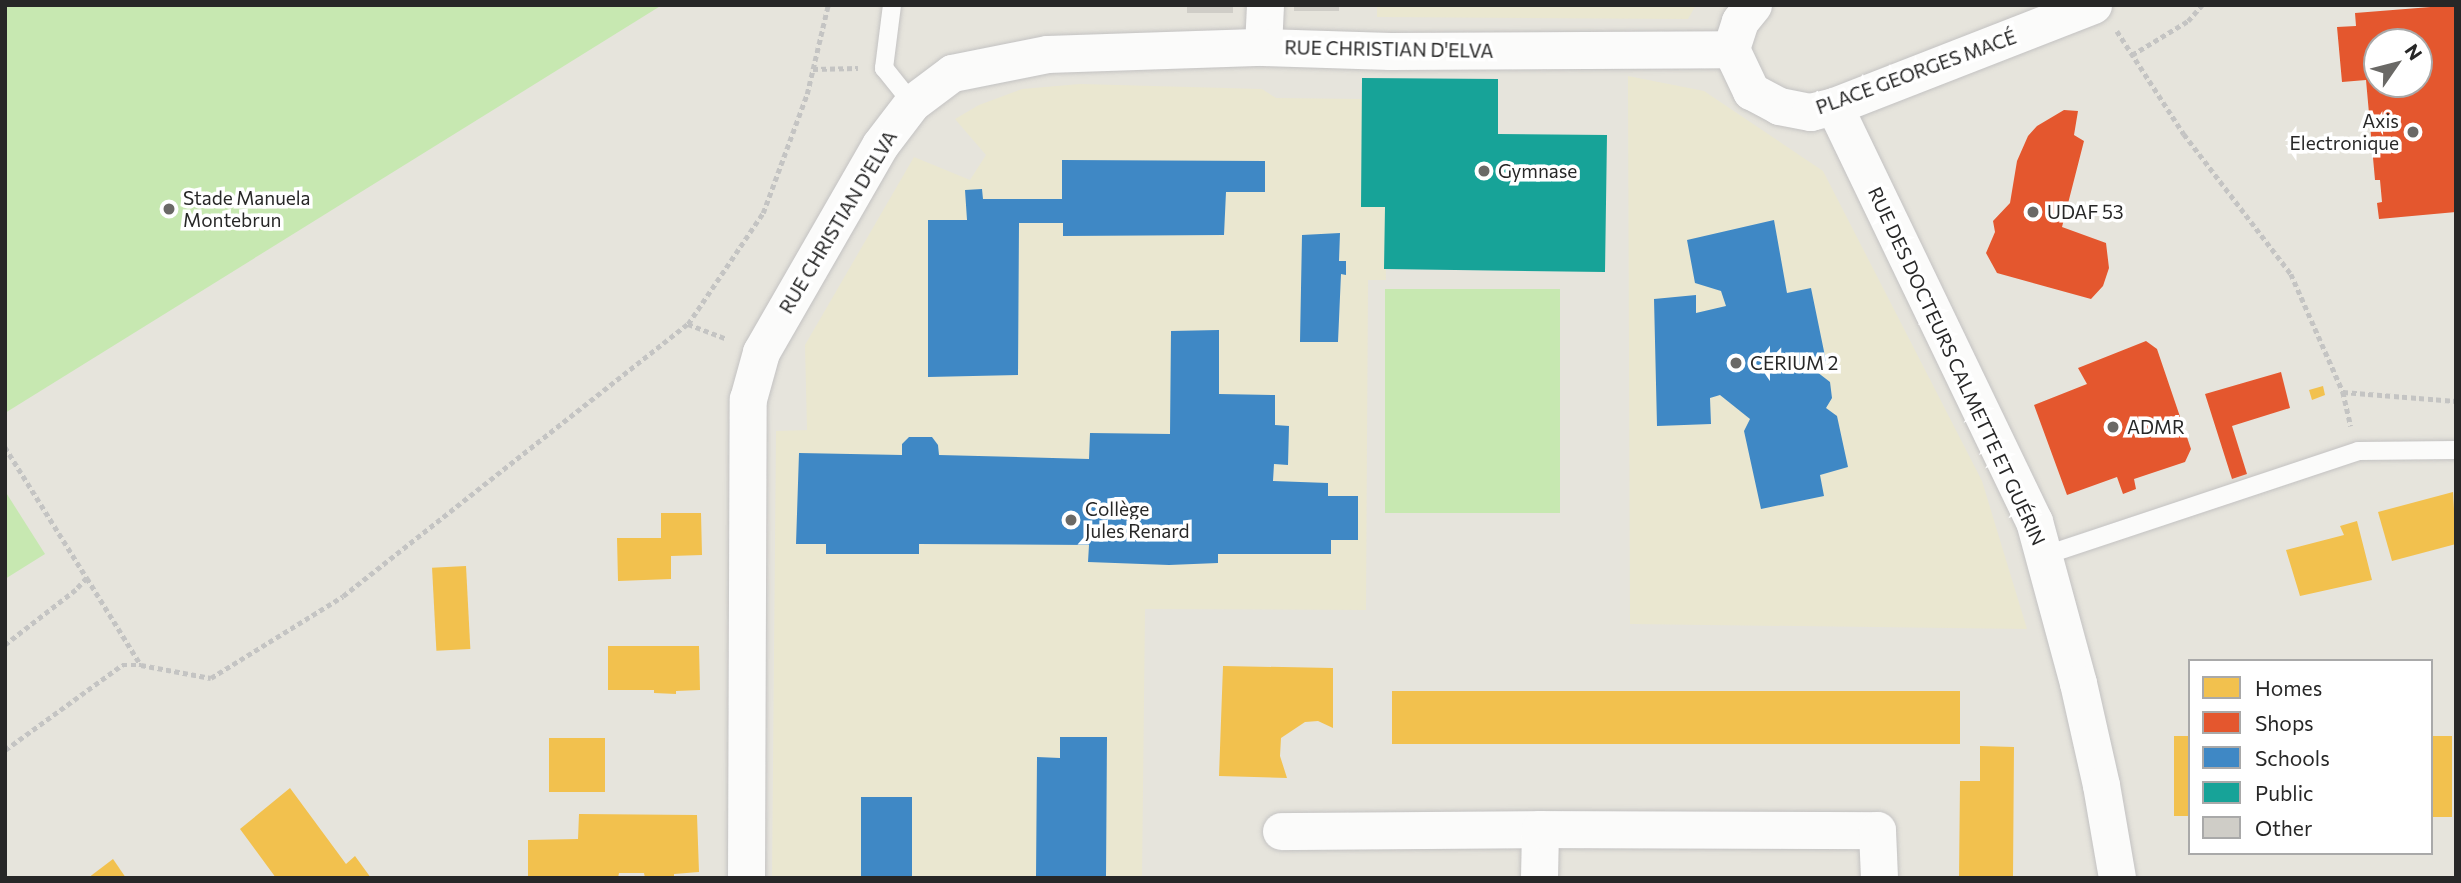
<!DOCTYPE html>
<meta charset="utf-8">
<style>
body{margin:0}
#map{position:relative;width:2461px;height:883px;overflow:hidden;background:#e6e4dc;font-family:Commissioner,sans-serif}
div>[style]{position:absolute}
.education>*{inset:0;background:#eae7d0}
.pitch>*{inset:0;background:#c7e8b1;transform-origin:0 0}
.homes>*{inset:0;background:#f2c14e;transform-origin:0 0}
.shops>*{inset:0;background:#e4572e}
.schools>*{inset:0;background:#3f88c5;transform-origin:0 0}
.public>*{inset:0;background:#17a398}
.building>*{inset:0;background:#cfcdc7;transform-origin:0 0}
.path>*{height:4.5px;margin-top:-2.25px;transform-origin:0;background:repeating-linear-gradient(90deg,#c4c4c3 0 5px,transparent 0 8.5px)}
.roads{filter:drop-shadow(0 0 2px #c3c2c2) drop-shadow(0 0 2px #c3c2c2)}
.service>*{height:18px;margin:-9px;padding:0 9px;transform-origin:9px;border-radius:9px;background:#fbfbfa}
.minor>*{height:37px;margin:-18.5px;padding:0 18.5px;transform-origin:18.5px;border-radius:18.5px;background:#fbfbfa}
.dots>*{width:19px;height:19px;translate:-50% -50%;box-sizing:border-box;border:4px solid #fff;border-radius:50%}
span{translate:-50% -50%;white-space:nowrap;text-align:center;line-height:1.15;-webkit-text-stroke:7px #fff;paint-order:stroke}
.street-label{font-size:19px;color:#272727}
.poi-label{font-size:19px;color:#272727}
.right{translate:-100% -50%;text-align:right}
.left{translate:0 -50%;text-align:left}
.frame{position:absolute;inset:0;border:7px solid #272727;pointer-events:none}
.legend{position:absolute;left:2188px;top:659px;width:245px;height:196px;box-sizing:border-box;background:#fff;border:2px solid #a9a9a9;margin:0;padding:9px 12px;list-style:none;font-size:21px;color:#272727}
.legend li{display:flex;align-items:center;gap:14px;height:35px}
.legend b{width:35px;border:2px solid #a9a9a9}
.north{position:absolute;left:2363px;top:28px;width:70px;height:70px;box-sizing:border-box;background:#fff;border:2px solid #a9a9a9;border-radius:50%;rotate:55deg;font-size:19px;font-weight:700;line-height:28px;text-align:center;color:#272727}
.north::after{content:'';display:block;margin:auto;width:24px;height:32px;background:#6a6966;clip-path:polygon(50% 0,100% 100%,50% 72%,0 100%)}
</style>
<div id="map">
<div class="education">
<i style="clip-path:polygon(1377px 5px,1696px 5px,1688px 19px,1377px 17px)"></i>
<i style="clip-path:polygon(1628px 76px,1704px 91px,1823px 171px,1982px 481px,2027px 629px,1630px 624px)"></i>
<i style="clip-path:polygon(1080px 84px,1262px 89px,1276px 98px,1362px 99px,1361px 206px,1385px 207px,1386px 280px,1368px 280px,1366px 610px,1145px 609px,1142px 878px,772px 878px,776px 431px,807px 430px,805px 345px,914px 157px,970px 180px,986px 155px,955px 119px,979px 105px,1022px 89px)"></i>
</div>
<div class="pitch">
<i style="clip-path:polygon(5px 5px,662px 5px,5px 413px)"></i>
<i style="left:1385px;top:289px;width:175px;height:224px"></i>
<i style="clip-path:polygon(5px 491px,45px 554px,5px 579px)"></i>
</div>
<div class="homes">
<i style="clip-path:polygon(2323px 386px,2325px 395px,2312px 400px,2309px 390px)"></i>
<i style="clip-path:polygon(2453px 492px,2456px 544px,2392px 561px,2378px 512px)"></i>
<i style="clip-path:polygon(661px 513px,701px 513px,702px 555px,671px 556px,671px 579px,618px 581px,617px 538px,661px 538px)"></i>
<i style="clip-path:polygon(2357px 521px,2372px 580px,2300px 596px,2286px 550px,2344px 535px,2340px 526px)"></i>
<i style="left:466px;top:566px;width:83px;height:34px;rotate:87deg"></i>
<i style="clip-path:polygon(608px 646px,699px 646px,700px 690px,676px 691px,676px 694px,654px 693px,654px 690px,608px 690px)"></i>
<i style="clip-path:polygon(1223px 666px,1333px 668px,1333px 728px,1318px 721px,1305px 722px,1281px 738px,1280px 756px,1287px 778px,1219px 776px)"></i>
<i style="left:1392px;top:691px;width:568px;height:53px"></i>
<i style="left:2174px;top:736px;width:16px;height:80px"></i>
<i style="left:2431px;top:736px;width:21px;height:81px"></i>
<i style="left:549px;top:738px;width:56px;height:54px"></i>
<i style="clip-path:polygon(1980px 746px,2014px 747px,2013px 878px,1959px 878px,1960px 781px,1980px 781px)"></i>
<i style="clip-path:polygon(290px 788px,346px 864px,355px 856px,371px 878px,276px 878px,240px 829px)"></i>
<i style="clip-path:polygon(579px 814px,697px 815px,699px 872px,674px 874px,674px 878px,645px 878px,644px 873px,619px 873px,618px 878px,528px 878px,528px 840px,578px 839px)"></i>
<i style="clip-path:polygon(113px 859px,126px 878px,88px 878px)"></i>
</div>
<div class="shops">
<i style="clip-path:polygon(evenodd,2456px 5px,2456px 212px,2379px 219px,2377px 203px,2382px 202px,2380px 180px,2375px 180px,2366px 80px,2342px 82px,2337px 27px,2356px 26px,2355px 13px,2456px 5px,2377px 42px,2419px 42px,2419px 84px,2377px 84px,2377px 42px)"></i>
<i style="clip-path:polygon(2064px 110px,2078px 111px,2074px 135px,2084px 141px,2062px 227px,2106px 243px,2109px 268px,2103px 286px,2091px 299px,1997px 273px,1986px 253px,1995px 232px,1993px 221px,2010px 203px,2017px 161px,2028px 136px,2037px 126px)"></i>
<i style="clip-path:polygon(2146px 341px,2157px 349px,2191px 449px,2185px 462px,2134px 479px,2136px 489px,2123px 494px,2117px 477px,2067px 495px,2034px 405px,2087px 384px,2078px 368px)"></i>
<i style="clip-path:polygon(2281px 372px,2290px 408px,2232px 426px,2247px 474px,2232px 479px,2205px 394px)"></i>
</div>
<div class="schools">
<i style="clip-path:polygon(1062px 160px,1265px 161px,1265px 192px,1226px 192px,1224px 235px,1063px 236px,1063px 223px,1019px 223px,1018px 375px,928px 377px,928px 220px,967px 220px,965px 190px,982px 189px,983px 199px,1062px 199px)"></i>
<i style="clip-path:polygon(1774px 220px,1787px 293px,1811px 288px,1826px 361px,1808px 365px,1830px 382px,1832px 398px,1826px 408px,1837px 416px,1848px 467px,1820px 475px,1824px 496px,1761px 509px,1744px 431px,1750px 419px,1720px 395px,1710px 398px,1711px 424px,1657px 426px,1654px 299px,1696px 295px,1696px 313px,1726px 306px,1721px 291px,1695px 283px,1687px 240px)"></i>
<i style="clip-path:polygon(1340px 233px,1339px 261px,1346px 261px,1346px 275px,1341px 274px,1338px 342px,1300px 342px,1302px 235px)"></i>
<i style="clip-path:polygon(1219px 330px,1219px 394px,1275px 395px,1275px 425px,1289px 426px,1288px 465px,1274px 464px,1273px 481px,1328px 483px,1328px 496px,1358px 496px,1358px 540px,1331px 540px,1331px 554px,1218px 554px,1218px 563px,1169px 565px,1088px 562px,1089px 545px,919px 544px,919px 554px,826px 554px,826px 544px,796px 544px,799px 453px,902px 455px,902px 444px,909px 437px,932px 437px,938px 445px,939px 455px,1089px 459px,1090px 433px,1170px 434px,1171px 331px)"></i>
<i style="clip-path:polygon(1060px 737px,1107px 737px,1106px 878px,1036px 878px,1037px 757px,1060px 758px)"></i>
<i style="left:861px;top:797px;width:51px;height:81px"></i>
</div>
<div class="public">
<i style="clip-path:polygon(1362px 78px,1498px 79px,1498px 134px,1607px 135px,1605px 272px,1384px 269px,1385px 207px,1361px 207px)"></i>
</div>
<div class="building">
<i style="left:1187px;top:5px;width:46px;height:8px"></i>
<i style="left:1294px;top:5px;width:45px;height:6px"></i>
</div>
<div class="path">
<i style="left:2117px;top:31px;width:123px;rotate:57deg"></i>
<i style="left:2184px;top:134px;width:176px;rotate:52.6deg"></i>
<i style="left:2291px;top:274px;width:129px;rotate:66.2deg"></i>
<i style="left:2343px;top:392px;width:113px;rotate:4.6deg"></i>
<i style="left:2132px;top:55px;width:66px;rotate:-31.3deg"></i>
<i style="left:2188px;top:21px;width:21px;rotate:-49deg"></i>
<i style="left:813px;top:69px;width:45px;rotate:-1.3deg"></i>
<i style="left:688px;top:324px;width:42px;rotate:21deg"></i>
<i style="left:2343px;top:392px;width:35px;rotate:77deg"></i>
<i style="left:5px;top:447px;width:155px;rotate:58deg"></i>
<i style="left:87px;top:578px;width:16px;rotate:133deg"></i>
<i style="left:76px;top:590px;width:90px;rotate:142.2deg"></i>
<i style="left:87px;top:578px;width:102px;rotate:58.2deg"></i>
<i style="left:5px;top:750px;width:145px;rotate:-36deg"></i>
<i style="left:122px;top:665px;width:19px"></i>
<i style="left:141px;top:665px;width:71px;rotate:10.5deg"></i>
<i style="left:211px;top:678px;width:155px;rotate:-31.8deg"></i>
<i style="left:343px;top:596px;width:439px;rotate:-38.3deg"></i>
<i style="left:688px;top:324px;width:134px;rotate:-56deg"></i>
<i style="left:763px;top:213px;width:127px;rotate:-69.7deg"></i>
<i style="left:807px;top:94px;width:91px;rotate:-76.7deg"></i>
</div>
<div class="roads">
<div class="service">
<i style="left:892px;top:5px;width:64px;rotate:97.2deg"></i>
<i style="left:884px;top:68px;width:45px;rotate:51.3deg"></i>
<i style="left:2046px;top:555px;width:329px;rotate:-18.4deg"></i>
<i style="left:2358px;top:451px;width:98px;rotate:-0.6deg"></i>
</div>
<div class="minor">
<i style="left:1753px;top:5px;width:21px;rotate:129deg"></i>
<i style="left:1740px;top:21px;width:29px;rotate:108deg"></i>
<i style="left:1731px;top:49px;width:47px;rotate:64.5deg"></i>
<i style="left:1751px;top:91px;width:32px;rotate:28deg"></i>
<i style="left:1779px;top:106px;width:32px;rotate:11deg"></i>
<i style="left:1810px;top:112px;width:25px;rotate:-14deg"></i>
<i style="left:1834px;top:106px;width:278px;rotate:-21.3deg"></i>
<i style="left:1263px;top:47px;width:42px;rotate:-87.3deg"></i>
<i style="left:1834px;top:106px;width:461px;rotate:64.3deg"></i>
<i style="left:2034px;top:521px;width:168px;rotate:74.8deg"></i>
<i style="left:2078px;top:683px;width:105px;rotate:77.3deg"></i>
<i style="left:2101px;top:785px;width:94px;rotate:80.2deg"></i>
<i style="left:1281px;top:831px;width:259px;rotate:-0.4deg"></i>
<i style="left:746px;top:878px;width:479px;rotate:-89.8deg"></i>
<i style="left:748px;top:399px;width:49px;rotate:-74.5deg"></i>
<i style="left:761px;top:352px;width:239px;rotate:-60.1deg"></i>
<i style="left:880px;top:145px;width:53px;rotate:-52.7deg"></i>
<i style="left:912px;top:103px;width:50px;rotate:-36.9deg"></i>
<i style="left:952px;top:73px;width:97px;rotate:-11.3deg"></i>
<i style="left:1047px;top:54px;width:216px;rotate:-1.9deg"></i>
<i style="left:1263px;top:47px;width:127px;rotate:1.8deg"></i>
<i style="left:1390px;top:51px;width:341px;rotate:-0.3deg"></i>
<i style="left:1539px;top:878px;width:49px;rotate:-88.8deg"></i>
<i style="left:1540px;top:829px;width:337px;rotate:0.2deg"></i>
<i style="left:1877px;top:830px;width:48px;rotate:87.6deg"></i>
</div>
</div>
<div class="dots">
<i style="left:2413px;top:132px;background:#6a6966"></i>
<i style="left:1484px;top:171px;background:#6a6966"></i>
<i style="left:169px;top:209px;background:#6a6966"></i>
<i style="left:2033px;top:212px;background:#6a6966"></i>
<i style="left:1736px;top:363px;background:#6a6966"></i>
<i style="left:2113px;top:427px;background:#6a6966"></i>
<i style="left:1071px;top:520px;background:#6a6966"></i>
</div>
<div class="street-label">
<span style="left:1389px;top:49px;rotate:1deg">RUE CHRISTIAN D'ELVA</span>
<span style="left:1916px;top:72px;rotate:-20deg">PLACE GEORGES MACÉ</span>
<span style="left:838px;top:222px;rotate:-59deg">RUE CHRISTIAN D'ELVA</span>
<span style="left:1957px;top:366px;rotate:65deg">RUE DES DOCTEURS CALMETTE ET GUÉRIN</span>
</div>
<div class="poi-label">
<span class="right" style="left:2399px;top:132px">Axis<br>Electronique</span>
<span class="left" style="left:1498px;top:171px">Gymnase</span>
<span class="left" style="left:183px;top:209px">Stade Manuela<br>Montebrun</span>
<span class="left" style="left:2047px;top:212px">UDAF 53</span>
<span class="left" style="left:1750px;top:363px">CERIUM 2</span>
<span class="left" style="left:2127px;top:427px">ADMR</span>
<span class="left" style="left:1085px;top:520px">Collège<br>Jules Renard</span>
</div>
<div class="frame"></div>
<ul class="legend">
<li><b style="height:19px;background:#f2c14e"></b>Homes</li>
<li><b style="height:19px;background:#e4572e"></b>Shops</li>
<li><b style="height:19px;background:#3f88c5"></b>Schools</li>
<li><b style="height:19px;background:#17a398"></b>Public</li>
<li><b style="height:19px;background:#cfcdc7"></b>Other</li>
</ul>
<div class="north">N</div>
</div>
